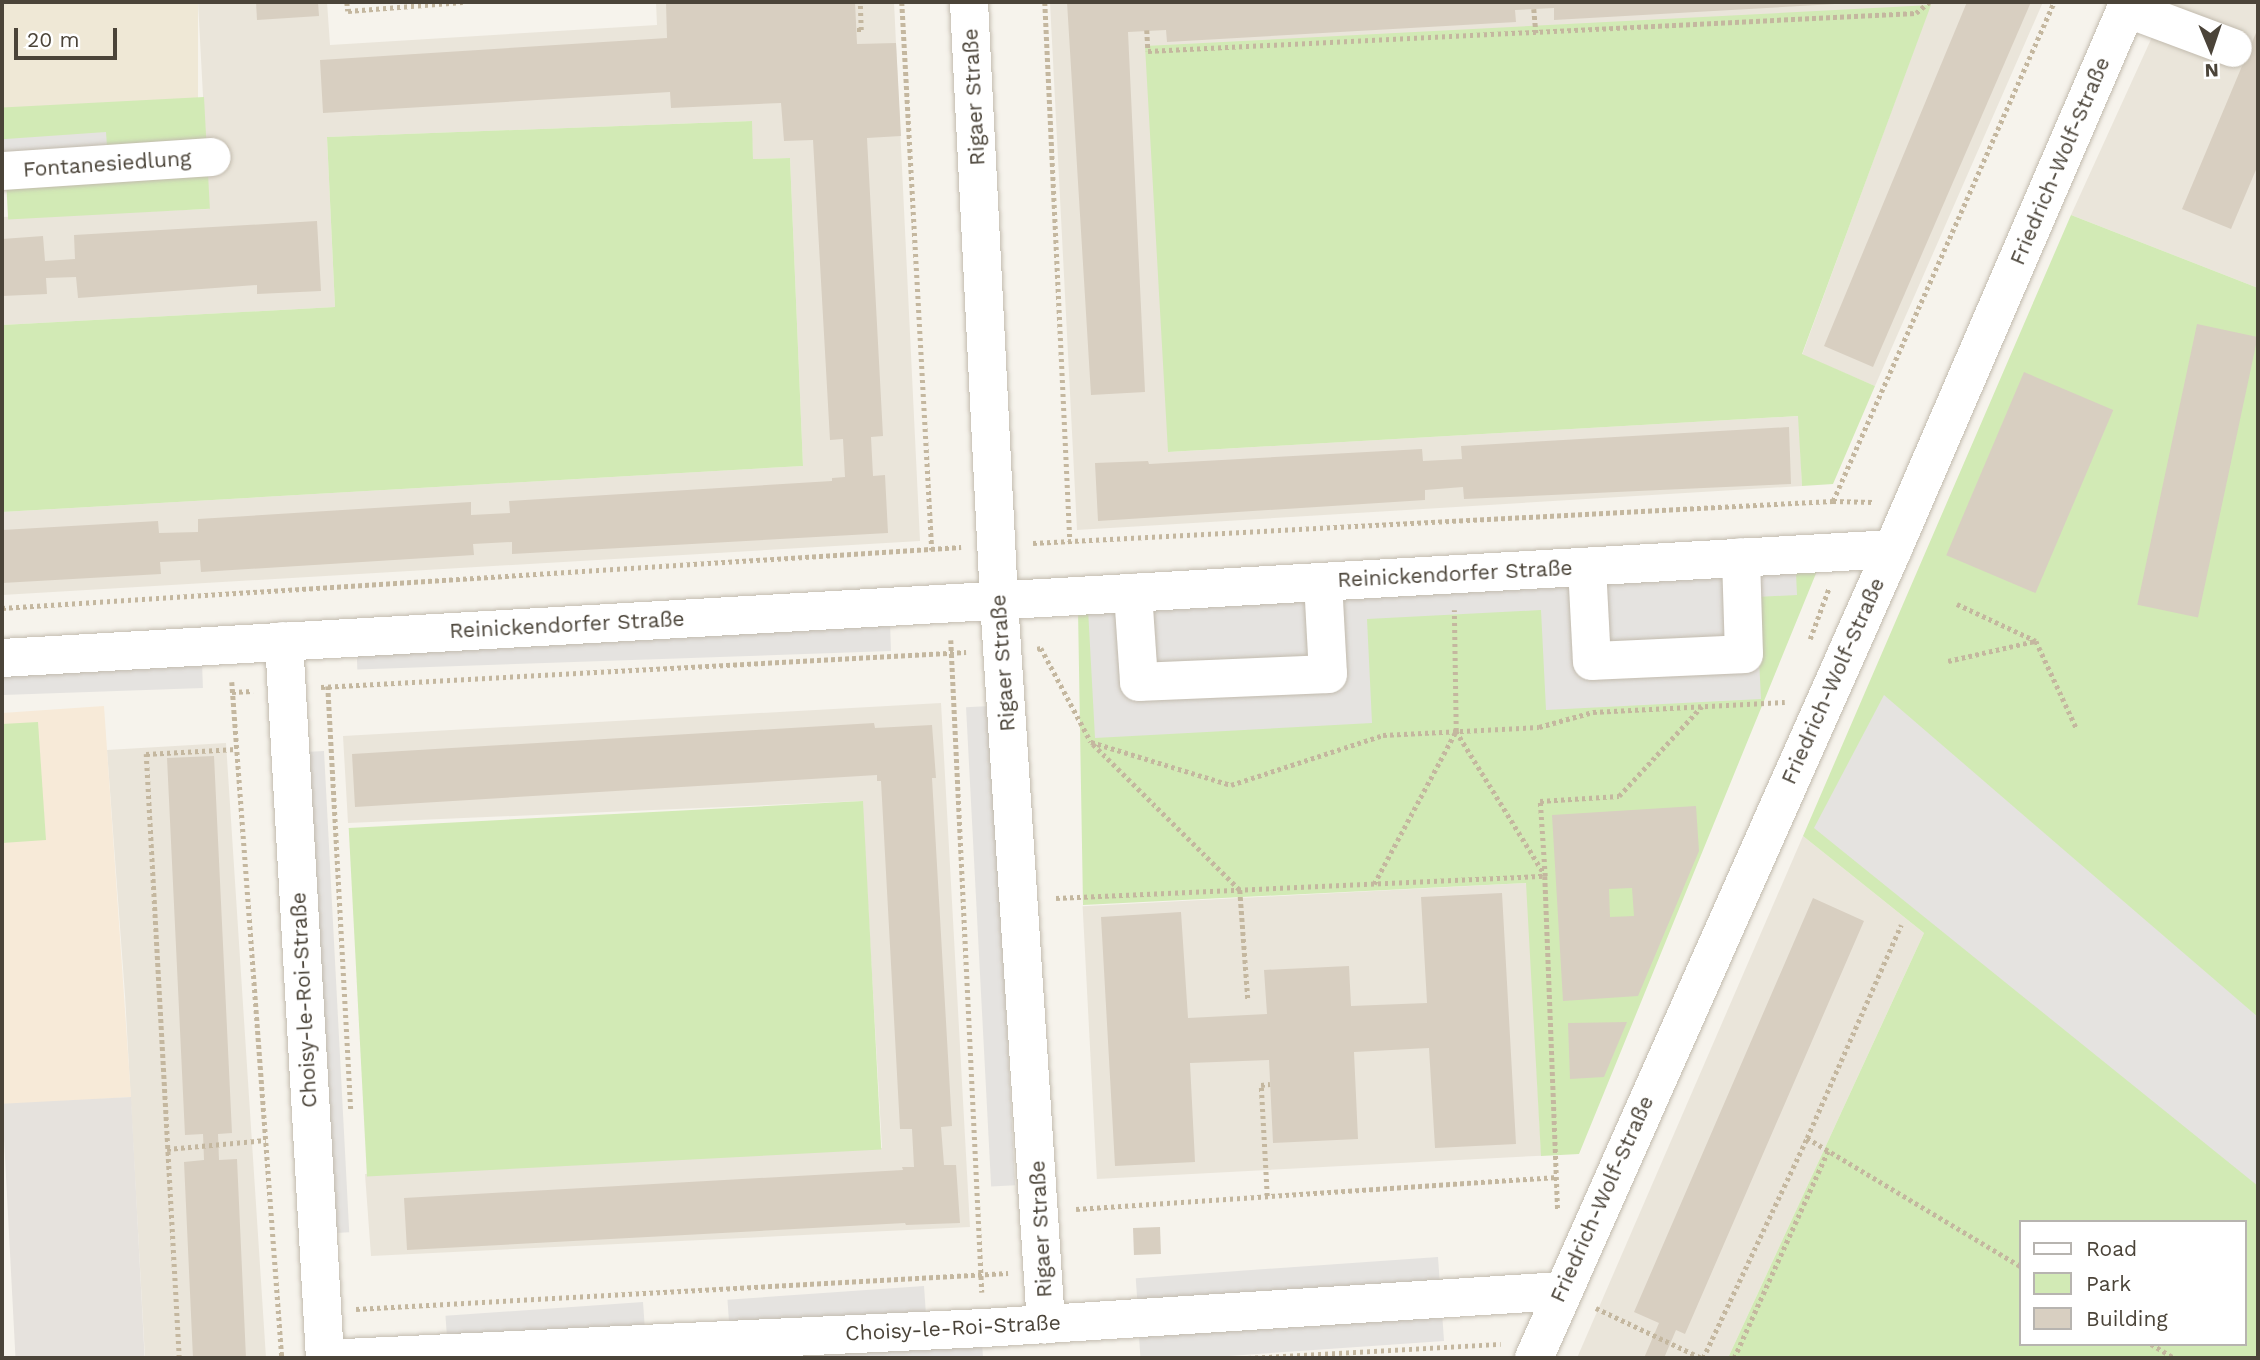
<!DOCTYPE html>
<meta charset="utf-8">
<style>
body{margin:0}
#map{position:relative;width:2260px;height:1360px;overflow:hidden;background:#f6f3ec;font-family:"Work Sans",sans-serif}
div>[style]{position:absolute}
.residential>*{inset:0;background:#eae5da;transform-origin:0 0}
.commercial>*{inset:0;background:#f7ead8}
.industrial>*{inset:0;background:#e6e2dd;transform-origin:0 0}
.education>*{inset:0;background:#efe8d6;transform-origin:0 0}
.green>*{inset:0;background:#d2eab5;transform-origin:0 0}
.parking>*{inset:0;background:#e5e3e0;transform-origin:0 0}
.building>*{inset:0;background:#d8cfc1;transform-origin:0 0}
.path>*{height:4.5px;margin-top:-2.25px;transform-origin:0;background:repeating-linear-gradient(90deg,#c4b79f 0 3.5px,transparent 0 7px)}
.roads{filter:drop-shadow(0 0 2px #c2bbae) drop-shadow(0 0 2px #c2bbae)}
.minor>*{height:38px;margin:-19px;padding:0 19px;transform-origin:19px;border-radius:19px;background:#fff}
span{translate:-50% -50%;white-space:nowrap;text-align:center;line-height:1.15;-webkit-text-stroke:7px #fff;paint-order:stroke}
.street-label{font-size:21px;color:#4b4439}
.frame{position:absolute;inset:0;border:4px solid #4b4439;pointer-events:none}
.legend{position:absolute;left:2019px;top:1220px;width:228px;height:126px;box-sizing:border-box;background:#fff;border:2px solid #b7b4b0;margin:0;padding:9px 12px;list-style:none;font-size:21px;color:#4b4439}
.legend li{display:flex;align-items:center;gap:14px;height:35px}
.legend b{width:35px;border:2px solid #b7b4b0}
.north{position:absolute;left:2176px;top:14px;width:70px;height:70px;-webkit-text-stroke:5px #fff;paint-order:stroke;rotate:178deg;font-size:19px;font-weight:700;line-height:28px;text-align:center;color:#4b4439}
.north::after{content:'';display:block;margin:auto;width:24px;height:32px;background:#4b4439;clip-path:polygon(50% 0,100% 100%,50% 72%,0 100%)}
.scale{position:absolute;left:14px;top:28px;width:103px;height:32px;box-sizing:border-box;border:4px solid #4b4439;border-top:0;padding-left:9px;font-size:21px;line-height:24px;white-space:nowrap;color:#4b4439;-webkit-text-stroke:5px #fff;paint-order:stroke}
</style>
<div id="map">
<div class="residential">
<i style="clip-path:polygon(198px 2px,327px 2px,330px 45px,657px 25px,656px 2px,894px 2px,920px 541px,2px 595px,2px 512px,803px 466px,790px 158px,753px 159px,751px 121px,327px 137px,335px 307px,2px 325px,2px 217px,209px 209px)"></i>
<i style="clip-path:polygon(1050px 2px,2043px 2px,1875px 386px,1802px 355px,1930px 6px,1169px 452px,1799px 416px,1802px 486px,1077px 530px)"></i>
<i style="clip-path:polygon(2168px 2px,2258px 2px,2258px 288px,2071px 215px)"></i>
<i style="clip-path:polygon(941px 703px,970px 1227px,371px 1256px,365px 1174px,882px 1148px,862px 801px,348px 823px,343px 736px)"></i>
<i style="clip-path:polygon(226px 743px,266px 1358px,145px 1358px,125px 995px,107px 750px)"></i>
<i style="clip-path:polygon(1803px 836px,1924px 933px,1728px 1358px,1577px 1358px)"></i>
<i style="left:1527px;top:883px;width:273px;height:445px;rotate:87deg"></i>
</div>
<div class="commercial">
<i style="clip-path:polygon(104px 706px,131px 1097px,2px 1105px,2px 713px)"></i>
</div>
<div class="industrial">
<i style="left:131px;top:1097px;width:261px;height:129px;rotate:87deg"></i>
</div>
<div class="education">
<i style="left:2px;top:2px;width:196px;height:106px"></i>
</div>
<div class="green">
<i style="clip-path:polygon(1931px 5px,1802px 354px,1875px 386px,1833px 484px,1802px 486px,1798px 416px,1168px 452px,1145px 46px)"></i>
<i style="left:204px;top:97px;width:112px;height:202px;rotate:87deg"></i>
<i style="clip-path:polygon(752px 121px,753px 159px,790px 158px,803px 466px,2px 512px,2px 325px,335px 307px,327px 137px)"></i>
<i style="clip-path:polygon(evenodd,2071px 215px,2258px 288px,2258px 1358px,1728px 1358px,1924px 933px,1803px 836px,2071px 215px,2020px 1222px,2244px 1222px,2244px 1344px,2020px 1344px,2020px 1222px)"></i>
<i style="clip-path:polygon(1817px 571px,1579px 1154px,1541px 1156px,1526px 883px,1083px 905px,1078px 610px)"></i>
<i style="clip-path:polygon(38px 722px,46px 840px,2px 843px,2px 724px)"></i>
<i style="left:863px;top:801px;width:349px;height:515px;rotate:87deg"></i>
</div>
<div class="parking">
<i style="left:106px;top:132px;width:27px;height:104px;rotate:86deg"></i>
<i style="clip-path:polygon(1796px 573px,1797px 595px,1756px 597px,1761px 699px,1546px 710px,1541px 610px,1367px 619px,1372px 723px,1095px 738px,1088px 609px)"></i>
<i style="left:890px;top:622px;width:29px;height:534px;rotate:88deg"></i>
<i style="left:202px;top:662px;width:26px;height:200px;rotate:88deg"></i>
<i style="clip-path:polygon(1884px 695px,2258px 1017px,2258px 1186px,1814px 828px)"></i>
<i style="left:990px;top:706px;width:480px;height:24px;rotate:87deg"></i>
<i style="left:324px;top:751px;width:482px;height:23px;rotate:87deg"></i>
<i style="left:1438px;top:1257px;width:29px;height:303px;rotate:86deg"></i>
<i style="left:924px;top:1286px;width:29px;height:197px;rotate:86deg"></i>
<i style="left:643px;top:1302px;width:28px;height:198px;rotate:86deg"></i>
<i style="left:1442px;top:1312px;width:29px;height:304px;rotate:86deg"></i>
<i style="clip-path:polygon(982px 1341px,983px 1358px,661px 1358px)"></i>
</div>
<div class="building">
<i style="clip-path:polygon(256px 2px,318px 2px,319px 16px,257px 20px)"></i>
<i style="clip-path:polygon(666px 2px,855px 2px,857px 44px,896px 43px,901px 136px,867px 138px,883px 436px,871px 437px,873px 476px,885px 475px,888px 533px,512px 554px,512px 542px,473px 544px,474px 555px,201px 572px,200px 560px,160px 562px,161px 574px,2px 583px,2px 530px,158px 521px,159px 533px,198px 532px,198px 519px,471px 502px,471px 515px,510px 513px,509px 501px,832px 481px,832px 478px,845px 477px,843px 439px,830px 440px,813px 140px,784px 141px,781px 103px,671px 108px,670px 92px,323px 113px,320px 60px,667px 38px)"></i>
<i style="clip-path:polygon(1067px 2px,1835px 2px,1835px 4px,1554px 20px,1554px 8px,1515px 10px,1516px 22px,1167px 42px,1166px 30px,1128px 32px,1145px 392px,1091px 395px)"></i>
<i style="clip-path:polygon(1967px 2px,2031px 2px,1873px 367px,1824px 346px)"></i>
<i style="clip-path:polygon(2258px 28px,2258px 165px,2231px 229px,2182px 209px)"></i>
<i style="clip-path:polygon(317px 221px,321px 291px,257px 294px,257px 285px,78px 298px,76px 277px,46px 278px,47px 294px,2px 296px,2px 239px,43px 236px,45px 261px,75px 259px,74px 235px)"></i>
<i style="left:2197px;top:324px;width:62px;height:287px;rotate:12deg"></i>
<i style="left:2024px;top:372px;width:97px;height:199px;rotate:23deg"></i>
<i style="clip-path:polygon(1789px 427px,1791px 484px,1464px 499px,1463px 487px,1425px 490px,1425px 500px,1098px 521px,1095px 463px,1148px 461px,1149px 464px,1422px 449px,1423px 461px,1462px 459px,1461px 446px)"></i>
<i style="clip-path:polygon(874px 723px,875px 728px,932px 725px,936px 778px,932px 778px,952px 1126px,941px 1127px,944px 1165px,956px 1165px,960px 1223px,906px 1225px,905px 1223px,407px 1250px,404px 1198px,903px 1170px,902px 1167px,914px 1167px,912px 1129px,900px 1129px,881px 781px,877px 781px,877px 775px,355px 807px,352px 754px)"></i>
<i style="clip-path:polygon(214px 756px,232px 1133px,218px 1134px,219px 1160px,237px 1159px,246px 1358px,193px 1358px,184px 1162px,204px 1160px,203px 1134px,185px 1135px,167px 758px)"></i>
<i style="clip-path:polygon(evenodd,1696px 806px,1699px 851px,1638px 996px,1563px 1001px,1552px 815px,1696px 806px,1632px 888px,1634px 916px,1610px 917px,1609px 889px,1632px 888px)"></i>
<i style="clip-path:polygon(1502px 893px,1516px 1144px,1435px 1148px,1429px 1048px,1354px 1052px,1358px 1139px,1273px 1143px,1269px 1060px,1190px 1063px,1195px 1162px,1115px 1166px,1101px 917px,1181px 912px,1188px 1018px,1267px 1014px,1264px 970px,1349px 966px,1351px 1006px,1427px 1003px,1421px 897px)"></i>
<i style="clip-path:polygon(1813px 898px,1864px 921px,1685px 1334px,1676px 1330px,1664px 1358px,1644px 1358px,1659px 1323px,1634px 1312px)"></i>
<i style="clip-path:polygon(1627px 1022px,1604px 1077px,1570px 1079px,1568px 1023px)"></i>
<i style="left:1160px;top:1227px;width:27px;height:27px;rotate:88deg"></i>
</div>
<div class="path">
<i style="left:347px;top:2px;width:9px;rotate:84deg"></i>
<i style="left:348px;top:11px;width:115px;rotate:-4.5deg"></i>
<i style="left:902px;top:2px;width:549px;rotate:86.87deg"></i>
<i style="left:1045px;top:2px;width:540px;rotate:87.34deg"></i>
<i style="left:1534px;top:9px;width:24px;rotate:85deg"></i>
<i style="left:857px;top:30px;width:4px"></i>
<i style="left:861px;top:30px;width:28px;rotate:-92deg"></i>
<i style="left:1147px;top:30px;width:21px;rotate:87deg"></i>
<i style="left:1148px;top:51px;width:769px;rotate:-2.83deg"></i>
<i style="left:1916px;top:13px;width:17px;rotate:-40deg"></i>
<i style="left:1833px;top:501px;width:546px;rotate:-66.11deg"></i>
<i style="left:1033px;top:543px;width:801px;rotate:-3.01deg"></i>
<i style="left:1833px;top:501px;width:40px;rotate:1.4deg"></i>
<i style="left:1957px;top:604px;width:87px;rotate:25.1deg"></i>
<i style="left:2036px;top:641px;width:95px;rotate:65.1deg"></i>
<i style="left:2px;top:608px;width:961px;rotate:-3.64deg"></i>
<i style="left:1810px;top:639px;width:54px;rotate:-69.6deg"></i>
<i style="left:951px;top:640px;width:653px;rotate:87.28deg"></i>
<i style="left:1037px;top:649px;width:4px;rotate:-14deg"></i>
<i style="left:1041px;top:648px;width:106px;rotate:62deg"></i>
<i style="left:1091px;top:742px;width:146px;rotate:17.1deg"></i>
<i style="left:1231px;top:785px;width:160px;rotate:-18.2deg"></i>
<i style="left:1383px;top:735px;width:156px;rotate:-2.9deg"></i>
<i style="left:1539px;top:727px;width:56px;rotate:-15.5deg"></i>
<i style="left:1593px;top:712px;width:192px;rotate:-3deg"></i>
<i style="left:1948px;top:661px;width:89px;rotate:-12.9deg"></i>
<i style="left:232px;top:682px;width:678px;rotate:85.77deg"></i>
<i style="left:328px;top:686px;width:424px;rotate:86.9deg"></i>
<i style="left:321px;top:687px;width:646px;rotate:-3.11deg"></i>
<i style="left:232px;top:692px;width:21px;rotate:-3deg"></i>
<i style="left:1456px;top:731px;width:169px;rotate:58.3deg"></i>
<i style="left:1093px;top:744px;width:207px;rotate:44.8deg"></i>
<i style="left:1240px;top:890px;width:110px;rotate:85.8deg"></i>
<i style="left:1545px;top:876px;width:75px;rotate:-93.8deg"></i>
<i style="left:1540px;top:801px;width:79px;rotate:-3.6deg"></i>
<i style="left:1619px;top:796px;width:122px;rotate:-47.3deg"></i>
<i style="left:1374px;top:884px;width:174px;rotate:-61.8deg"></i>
<i style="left:1456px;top:731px;width:121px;rotate:-90.9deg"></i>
<i style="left:1056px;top:898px;width:489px;rotate:-2.6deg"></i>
<i style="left:1545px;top:876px;width:334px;rotate:87.8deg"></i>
<i style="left:1807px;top:1138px;width:249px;rotate:31deg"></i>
<i style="left:167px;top:1149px;width:99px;rotate:-5.2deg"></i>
<i style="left:1267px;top:1196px;width:111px;rotate:-93.1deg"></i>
<i style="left:1261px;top:1085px;width:9px;rotate:-6deg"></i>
<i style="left:1076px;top:1209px;width:482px;rotate:-3.8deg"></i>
<i style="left:1596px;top:1308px;width:117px;rotate:25.3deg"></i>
<i style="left:356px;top:1309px;width:653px;rotate:-3.16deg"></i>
<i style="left:2151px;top:1344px;width:27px;rotate:31deg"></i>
<i style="left:179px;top:1358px;width:605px;rotate:-93.13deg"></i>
<i style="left:146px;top:754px;width:90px;rotate:-3.2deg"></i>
<i style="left:1248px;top:1358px;width:253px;rotate:-3.2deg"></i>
<i style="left:1703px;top:1358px;width:243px;rotate:-64.7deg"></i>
<i style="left:1807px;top:1138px;width:233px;rotate:-66.2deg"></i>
<i style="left:1734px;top:1358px;width:227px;rotate:-65.6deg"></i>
</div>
<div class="roads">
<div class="minor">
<i style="left:969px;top:2px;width:600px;rotate:87.13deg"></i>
<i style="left:999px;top:601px;width:725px;rotate:86.28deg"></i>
<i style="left:2126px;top:8px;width:114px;rotate:20.5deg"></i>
<i style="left:2px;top:171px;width:210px;rotate:-3.8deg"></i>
<i style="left:1587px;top:567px;width:94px;rotate:87deg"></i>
<i style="left:1592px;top:661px;width:152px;rotate:-2.6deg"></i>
<i style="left:1744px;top:654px;width:97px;rotate:-91.8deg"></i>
<i style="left:1133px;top:593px;width:89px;rotate:86.1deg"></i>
<i style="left:1139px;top:682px;width:189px;rotate:-2.4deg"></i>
<i style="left:1328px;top:674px;width:92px;rotate:-93.1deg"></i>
<i style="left:284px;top:641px;width:718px;rotate:86.73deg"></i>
<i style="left:2px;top:658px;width:1894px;rotate:-3.3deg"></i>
<i style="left:345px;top:1358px;width:640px;rotate:-2.69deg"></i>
<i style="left:984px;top:1328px;width:578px;rotate:-3.67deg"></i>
<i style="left:1534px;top:1358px;width:885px;rotate:-66.07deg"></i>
<i style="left:1893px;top:549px;width:596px;rotate:-66.66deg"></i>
</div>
</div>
<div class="street-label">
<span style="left:974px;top:97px;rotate:-93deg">Rigaer Straße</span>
<span style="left:2060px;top:161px;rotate:-67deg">Friedrich-Wolf-Straße</span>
<span style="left:107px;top:164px;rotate:-4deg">Fontanesiedlung</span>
<span style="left:1455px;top:574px;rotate:-3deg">Reinickendorfer Straße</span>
<span style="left:567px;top:625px;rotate:-3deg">Reinickendorfer Straße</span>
<span style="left:1003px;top:663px;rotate:-94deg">Rigaer Straße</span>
<span style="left:1833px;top:681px;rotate:-66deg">Friedrich-Wolf-Straße</span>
<span style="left:304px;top:1000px;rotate:-93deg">Choisy-le-Roi-Straße</span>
<span style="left:1602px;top:1199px;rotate:-66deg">Friedrich-Wolf-Straße</span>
<span style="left:1041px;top:1229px;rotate:-93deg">Rigaer Straße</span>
<span style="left:953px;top:1328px;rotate:-3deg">Choisy-le-Roi-Straße</span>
</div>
<div class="frame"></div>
<ul class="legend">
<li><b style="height:9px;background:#fff"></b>Road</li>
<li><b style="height:19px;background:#d2eab5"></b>Park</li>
<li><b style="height:19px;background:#d8cfc1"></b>Building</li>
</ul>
<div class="north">N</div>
<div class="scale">20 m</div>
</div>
